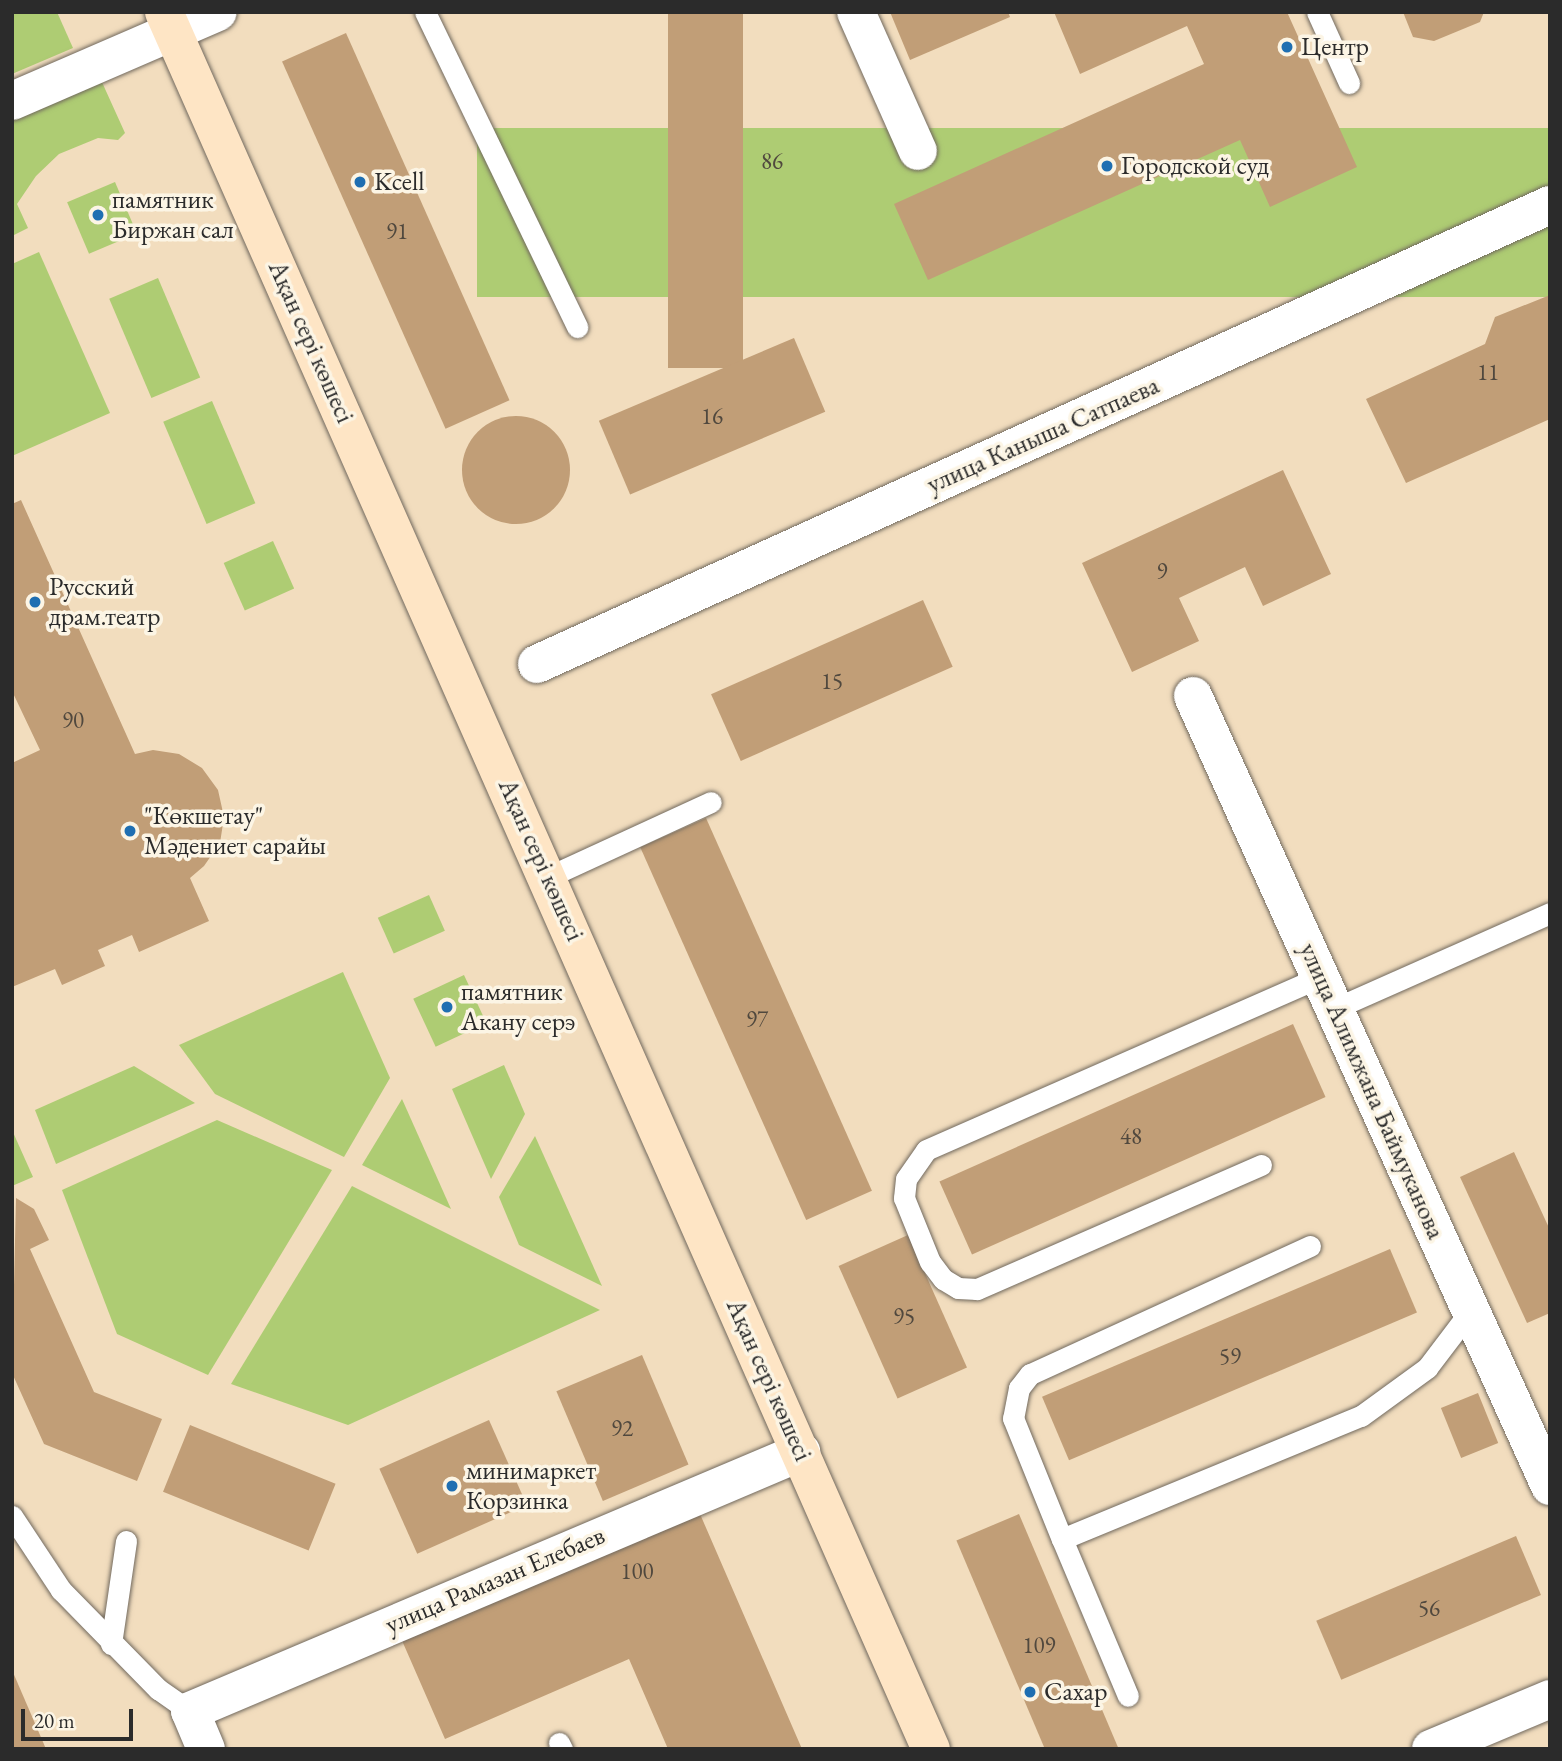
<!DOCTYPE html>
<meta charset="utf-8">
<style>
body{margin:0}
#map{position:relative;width:1562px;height:1761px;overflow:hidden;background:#f2ddbe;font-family:"EB Garamond",serif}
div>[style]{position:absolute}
.green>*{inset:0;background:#aecc73;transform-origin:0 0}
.building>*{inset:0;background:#c19e77;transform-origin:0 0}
.round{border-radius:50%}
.roads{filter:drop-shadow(0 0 2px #71695e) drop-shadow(0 0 2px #71695e)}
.lane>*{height:21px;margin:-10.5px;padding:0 10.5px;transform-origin:10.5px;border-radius:10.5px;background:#fff}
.street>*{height:38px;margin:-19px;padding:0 19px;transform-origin:19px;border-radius:19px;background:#fff}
.secondary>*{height:38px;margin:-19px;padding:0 19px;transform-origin:19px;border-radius:19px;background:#fee5c5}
.dots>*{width:19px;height:19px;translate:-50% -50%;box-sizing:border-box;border:4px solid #fcf5e5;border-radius:50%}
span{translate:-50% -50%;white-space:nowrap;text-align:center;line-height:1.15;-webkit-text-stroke:7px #fcf5e5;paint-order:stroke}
.number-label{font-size:23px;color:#50483e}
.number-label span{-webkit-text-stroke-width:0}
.poi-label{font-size:26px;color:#2b2b2b}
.left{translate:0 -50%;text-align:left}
.street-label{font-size:26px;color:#2b2b2b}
.frame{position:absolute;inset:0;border:14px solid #2b2b2b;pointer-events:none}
.scale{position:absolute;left:21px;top:1709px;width:112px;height:32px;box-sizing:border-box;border:4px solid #2b2b2b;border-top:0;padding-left:9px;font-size:21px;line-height:24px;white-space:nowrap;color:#2b2b2b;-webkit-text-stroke:5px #fcf5e5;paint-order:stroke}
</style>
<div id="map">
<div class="green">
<i style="clip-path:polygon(12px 12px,57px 12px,73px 48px,12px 74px)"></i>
<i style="clip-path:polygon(101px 80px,125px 133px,118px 140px,98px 138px,59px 154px,36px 176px,17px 204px,28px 228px,12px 236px,12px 120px)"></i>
<i style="left:1550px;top:128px;width:169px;height:1073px;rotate:90deg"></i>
<i style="left:115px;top:182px;width:56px;height:52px;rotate:67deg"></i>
<i style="clip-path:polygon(39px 252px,110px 413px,12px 456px,12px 264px)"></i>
<i style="left:158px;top:278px;width:108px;height:53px;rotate:67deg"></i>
<i style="left:212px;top:401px;width:111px;height:53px;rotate:67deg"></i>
<i style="left:273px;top:541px;width:52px;height:54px;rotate:66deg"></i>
<i style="left:429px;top:895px;width:39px;height:56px;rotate:66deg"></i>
<i style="clip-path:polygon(343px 972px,390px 1078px,344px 1157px,215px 1094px,179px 1045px)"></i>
<i style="left:464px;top:975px;width:53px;height:56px;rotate:65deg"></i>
<i style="clip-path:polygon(504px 1065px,525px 1114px,491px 1179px,452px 1089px)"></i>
<i style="clip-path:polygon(134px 1066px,195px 1103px,56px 1164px,35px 1110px)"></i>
<i style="clip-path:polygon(402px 1099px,451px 1209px,362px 1165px)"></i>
<i style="clip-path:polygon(217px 1120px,332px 1170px,208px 1375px,117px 1334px,62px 1190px)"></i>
<i style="clip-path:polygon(12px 1130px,33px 1177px,12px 1186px)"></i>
<i style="clip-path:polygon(535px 1136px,602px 1286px,519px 1245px,499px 1197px)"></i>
<i style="clip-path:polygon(352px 1186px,600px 1310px,348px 1425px,231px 1384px)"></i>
</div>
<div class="building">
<i style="left:668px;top:12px;width:75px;height:356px"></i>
<i style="clip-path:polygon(890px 12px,1008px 12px,1010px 17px,910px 60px)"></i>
<i style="clip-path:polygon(1054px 12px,1287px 12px,1357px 167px,1270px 207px,1240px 140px,928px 280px,894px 204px,1204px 64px,1187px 26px,1080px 74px)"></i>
<i style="clip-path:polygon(1403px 12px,1484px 12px,1480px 22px,1434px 41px,1413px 37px)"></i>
<i style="left:346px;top:33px;width:402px;height:70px;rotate:66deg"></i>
<i style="clip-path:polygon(1550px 295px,1550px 419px,1406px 483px,1366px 399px,1485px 344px,1495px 317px)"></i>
<i style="left:794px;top:338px;width:80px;height:212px;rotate:67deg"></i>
<i class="round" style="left:462px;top:416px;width:108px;height:108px"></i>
<i style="clip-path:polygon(1283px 470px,1331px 574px,1263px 606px,1245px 567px,1179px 598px,1199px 641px,1132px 672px,1082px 563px)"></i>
<i style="clip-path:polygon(21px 500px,135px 754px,153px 750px,179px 754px,202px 768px,218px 790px,224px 817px,220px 843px,204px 866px,190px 878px,209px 921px,139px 952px,132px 935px,98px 950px,105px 966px,62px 985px,55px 969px,12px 987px,12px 763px,40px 750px,12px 691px,12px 504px)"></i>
<i style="left:923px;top:600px;width:73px;height:232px;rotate:66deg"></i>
<i style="left:706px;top:818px;width:408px;height:72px;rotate:66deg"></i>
<i style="left:1293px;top:1024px;width:80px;height:387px;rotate:66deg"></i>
<i style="clip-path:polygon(1514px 1152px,1550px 1230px,1550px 1313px,1527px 1323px,1460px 1177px)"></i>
<i style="clip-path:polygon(16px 1198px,34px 1209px,49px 1240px,30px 1249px,94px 1392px,162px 1419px,137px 1481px,44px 1444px,12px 1373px)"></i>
<i style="left:908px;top:1235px;width:145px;height:76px;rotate:66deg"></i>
<i style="left:1390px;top:1249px;width:69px;height:378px;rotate:67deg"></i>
<i style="left:642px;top:1355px;width:119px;height:93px;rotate:67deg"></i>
<i style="left:1478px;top:1393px;width:54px;height:40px;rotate:68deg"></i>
<i style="left:489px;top:1420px;width:93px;height:120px;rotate:66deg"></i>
<i style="left:190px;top:1425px;width:157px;height:72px;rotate:22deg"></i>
<i style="clip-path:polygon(697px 1507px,802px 1749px,668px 1749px,629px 1659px,445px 1739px,400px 1636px)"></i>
<i style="left:1019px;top:1514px;width:256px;height:68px;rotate:67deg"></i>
<i style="left:1516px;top:1536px;width:64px;height:217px;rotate:67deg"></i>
<i style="clip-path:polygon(12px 1670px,46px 1749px,12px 1749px)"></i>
</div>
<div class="roads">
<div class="lane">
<i style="left:425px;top:12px;width:350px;rotate:64.2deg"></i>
<i style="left:1317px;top:12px;width:78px;rotate:65.7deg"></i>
<i style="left:548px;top:877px;width:179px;rotate:-24.7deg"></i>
<i style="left:1336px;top:1008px;width:234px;rotate:-23.9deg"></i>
<i style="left:1261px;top:1165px;width:310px;rotate:156.4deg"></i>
<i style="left:977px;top:1289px;width:19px;rotate:-177deg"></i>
<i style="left:958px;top:1288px;width:17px;rotate:-149deg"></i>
<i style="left:943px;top:1279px;width:21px;rotate:-127deg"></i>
<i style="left:930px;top:1262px;width:69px;rotate:-112.1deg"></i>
<i style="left:904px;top:1198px;width:19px;rotate:-84deg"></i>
<i style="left:906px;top:1179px;width:35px;rotate:-55deg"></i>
<i style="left:926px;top:1150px;width:430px;rotate:-23.7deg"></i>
<i style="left:1310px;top:1246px;width:308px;rotate:155.4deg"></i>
<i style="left:1030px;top:1374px;width:18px;rotate:128deg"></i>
<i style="left:1019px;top:1388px;width:31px;rotate:101deg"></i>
<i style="left:1013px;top:1418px;width:131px;rotate:68deg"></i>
<i style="left:1062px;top:1539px;width:323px;rotate:-22.4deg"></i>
<i style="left:1361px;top:1416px;width:82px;rotate:-36deg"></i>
<i style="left:1427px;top:1368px;width:73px;rotate:-52.8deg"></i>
<i style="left:12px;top:1516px;width:89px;rotate:56.5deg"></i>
<i style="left:61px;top:1590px;width:139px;rotate:45.6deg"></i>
<i style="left:158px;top:1689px;width:39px;rotate:35deg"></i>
<i style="left:1062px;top:1539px;width:170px;rotate:67.2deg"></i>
<i style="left:111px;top:1644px;width:104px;rotate:-81.7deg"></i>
<i style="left:559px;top:1743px;width:7px;rotate:63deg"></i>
</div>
<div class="street">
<i style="left:856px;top:12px;width:152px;rotate:66deg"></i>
<i style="left:12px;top:101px;width:224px;rotate:-23.4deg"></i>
<i style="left:537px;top:664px;width:1112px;rotate:-24.38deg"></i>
<i style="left:1193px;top:696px;width:867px;rotate:65.68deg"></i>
<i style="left:206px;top:1749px;width:41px;rotate:-112.8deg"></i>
<i style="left:190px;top:1711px;width:664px;rotate:-22.97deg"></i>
<i style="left:1431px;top:1749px;width:129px;rotate:-22.8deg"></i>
</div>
<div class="secondary">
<i style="left:164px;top:12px;width:1899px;rotate:66.18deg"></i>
</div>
</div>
<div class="dots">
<i style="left:1287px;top:47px;background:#1f6fb2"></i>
<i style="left:1107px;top:166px;background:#1f6fb2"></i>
<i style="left:360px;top:182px;background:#1f6fb2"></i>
<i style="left:98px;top:215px;background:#1f6fb2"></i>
<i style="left:35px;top:602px;background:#1f6fb2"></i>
<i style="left:130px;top:831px;background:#1f6fb2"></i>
<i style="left:447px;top:1007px;background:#1f6fb2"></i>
<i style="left:452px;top:1486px;background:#1f6fb2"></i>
<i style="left:1030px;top:1692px;background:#1f6fb2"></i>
</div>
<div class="number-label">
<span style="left:772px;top:161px">86</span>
<span style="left:397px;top:231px">91</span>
<span style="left:1488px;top:372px">11</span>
<span style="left:712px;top:416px">16</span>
<span style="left:1162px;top:571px">9</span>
<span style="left:832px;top:681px">15</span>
<span style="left:73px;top:720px">90</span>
<span style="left:757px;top:1019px">97</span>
<span style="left:1131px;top:1136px">48</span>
<span style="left:904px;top:1316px">95</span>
<span style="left:1230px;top:1356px">59</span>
<span style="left:622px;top:1428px">92</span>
<span style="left:637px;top:1571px">100</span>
<span style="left:1429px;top:1608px">56</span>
<span style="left:1039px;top:1645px">109</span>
</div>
<div class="poi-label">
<span class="left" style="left:1301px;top:47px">Центр</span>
<span class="left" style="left:1121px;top:166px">Городской суд</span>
<span class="left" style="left:374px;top:182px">Kcell</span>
<span class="left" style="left:112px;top:215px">памятник<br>Биржан сал</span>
<span class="left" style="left:49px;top:602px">Русский<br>драм.театр</span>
<span class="left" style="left:144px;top:831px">"Көкшетау"<br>Мәдениет сарайы</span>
<span class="left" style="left:461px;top:1007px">памятник<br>Акану серэ</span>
<span class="left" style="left:466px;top:1486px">минимаркет<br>Корзинка</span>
<span class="left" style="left:1044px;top:1692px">Сахар</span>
</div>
<div class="street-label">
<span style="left:311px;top:342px;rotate:66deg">Ақан сері көшесі</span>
<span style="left:1043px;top:435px;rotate:-24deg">улица Каныша Сатпаева</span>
<span style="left:541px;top:860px;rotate:66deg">Ақан сері көшесі</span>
<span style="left:1372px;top:1091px;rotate:66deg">улица Алимжана Баймуканова</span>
<span style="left:769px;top:1380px;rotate:66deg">Ақан сері көшесі</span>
<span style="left:495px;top:1580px;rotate:-23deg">улица Рамазан Елебаев</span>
</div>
<div class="frame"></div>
<div class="scale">20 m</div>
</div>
